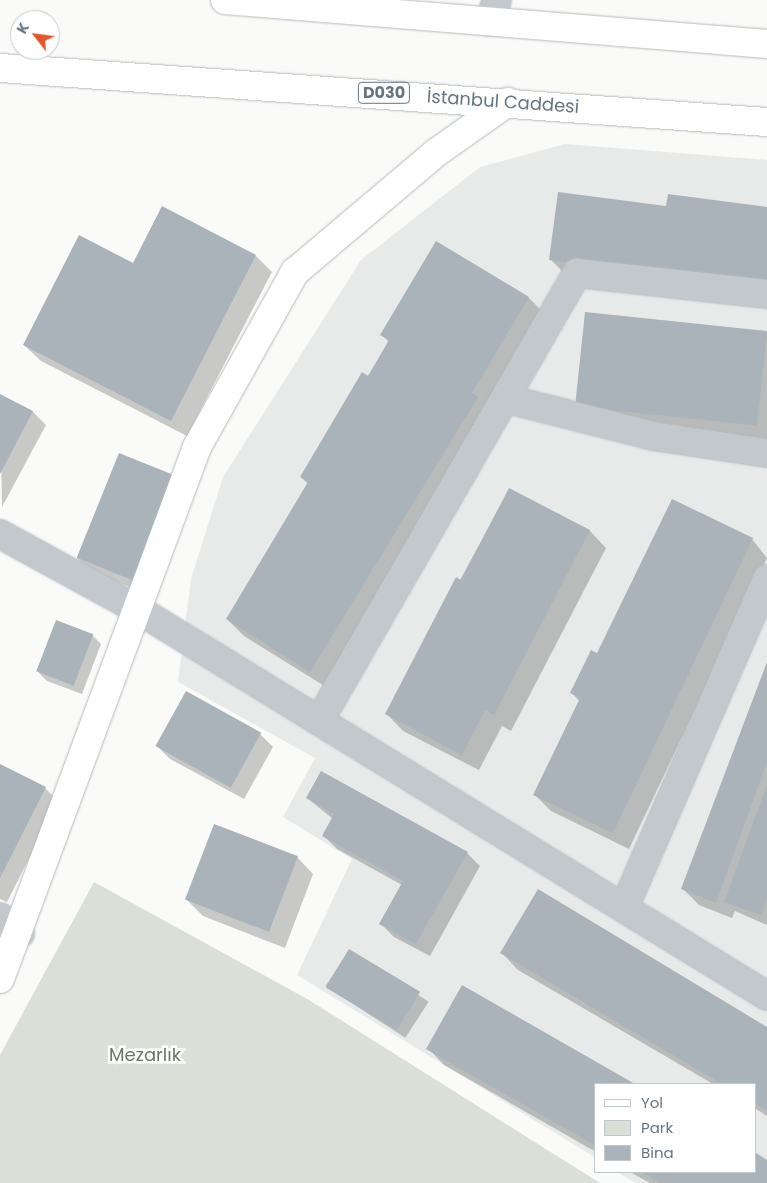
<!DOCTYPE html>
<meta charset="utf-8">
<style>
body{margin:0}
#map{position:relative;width:767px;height:1183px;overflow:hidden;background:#fafaf8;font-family:Poppins,sans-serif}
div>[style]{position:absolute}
.built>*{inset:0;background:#e8e9e9}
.green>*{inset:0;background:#dadfd7}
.shadow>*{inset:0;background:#0003;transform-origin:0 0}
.building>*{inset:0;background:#aab3b9;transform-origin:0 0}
.roads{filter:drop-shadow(0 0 1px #b3babf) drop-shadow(0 0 1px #b3babf)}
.street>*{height:28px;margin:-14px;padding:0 14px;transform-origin:14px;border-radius:14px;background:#c3c8cc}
.secondary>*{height:28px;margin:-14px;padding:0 14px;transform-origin:14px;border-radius:14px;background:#fff}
.primary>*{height:28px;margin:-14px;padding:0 14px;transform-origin:14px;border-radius:14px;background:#fff}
span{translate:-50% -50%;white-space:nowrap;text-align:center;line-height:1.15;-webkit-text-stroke:5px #fff;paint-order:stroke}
.shield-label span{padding:1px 4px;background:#fff;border:1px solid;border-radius:4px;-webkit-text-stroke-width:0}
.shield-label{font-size:16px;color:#657683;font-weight:700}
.street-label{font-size:18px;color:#657683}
.park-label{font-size:18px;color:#687a64}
.legend{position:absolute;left:594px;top:1083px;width:162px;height:90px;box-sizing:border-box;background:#fff;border:1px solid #c1c8cd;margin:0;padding:6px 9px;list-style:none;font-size:15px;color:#657683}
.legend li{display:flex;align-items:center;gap:10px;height:25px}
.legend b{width:25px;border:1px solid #c1c8cd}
.north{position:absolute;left:10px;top:10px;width:50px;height:50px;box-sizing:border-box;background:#fff;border:1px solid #c1c8cd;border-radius:50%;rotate:300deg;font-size:14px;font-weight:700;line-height:20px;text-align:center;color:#657683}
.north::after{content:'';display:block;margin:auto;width:18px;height:22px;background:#e4572e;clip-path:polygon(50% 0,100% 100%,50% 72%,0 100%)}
</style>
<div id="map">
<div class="built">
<i style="clip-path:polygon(565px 144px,767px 160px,767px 1183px,636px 1183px,617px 1172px,756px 1172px,756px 1084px,596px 1084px,596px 1158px,297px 975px,352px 859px,283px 817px,315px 758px,178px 682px,191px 579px,223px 477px,361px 260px,480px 167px)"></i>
</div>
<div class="green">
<i style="clip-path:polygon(94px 882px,309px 1000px,600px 1183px,0 1183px,0 1055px)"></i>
</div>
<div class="shadow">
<i style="clip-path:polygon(667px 207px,767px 209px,567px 276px,550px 259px)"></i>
<i style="clip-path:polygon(162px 208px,256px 256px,272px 272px,187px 436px,41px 361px,24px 345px,134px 265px)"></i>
<i style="clip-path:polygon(436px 243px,529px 298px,545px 314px,326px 687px,244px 636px,227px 619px,308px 484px,301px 477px,390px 343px,382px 335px)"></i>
<i style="clip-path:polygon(767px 332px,767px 439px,592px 422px,576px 406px)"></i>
<i style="clip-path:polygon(0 395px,33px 412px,46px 425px,2px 507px)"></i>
<i style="clip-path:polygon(120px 455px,145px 593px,90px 571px,77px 558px)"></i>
<i style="clip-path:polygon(509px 490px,590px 531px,606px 548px,511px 731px,502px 726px,479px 770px,403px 731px,387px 714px)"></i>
<i style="clip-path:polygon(752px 539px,767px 558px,629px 849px,551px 811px,535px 795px,580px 702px,572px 693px,598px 655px)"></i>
<i style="clip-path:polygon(92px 635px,101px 644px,82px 694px,47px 681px,38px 672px)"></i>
<i style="clip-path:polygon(767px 670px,767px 925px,735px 911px,732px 918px,699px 905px,683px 889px)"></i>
<i style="clip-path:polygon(260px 734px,273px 747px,244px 799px,170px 759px,157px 746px)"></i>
<i style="clip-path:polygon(0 765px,45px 788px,58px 801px,7px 902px,0 899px)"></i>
<i style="clip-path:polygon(307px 798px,467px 853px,480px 866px,430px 956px,394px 937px,381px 924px,402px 885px,337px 849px,324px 836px,333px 819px)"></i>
<i style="clip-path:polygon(297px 857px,313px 874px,285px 948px,203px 916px,187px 900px)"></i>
<i style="left:349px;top:950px;width:95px;height:43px;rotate:33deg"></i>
<i style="clip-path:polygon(502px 953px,767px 1028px,767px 1116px,756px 1109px,756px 1084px,713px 1084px,518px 970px)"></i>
<i style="clip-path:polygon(463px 987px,633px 1084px,596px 1084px,596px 1152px,444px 1065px,428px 1048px)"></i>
<i style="clip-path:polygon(756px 1155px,767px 1161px,767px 1183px,650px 1183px,630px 1172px,756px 1172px)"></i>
</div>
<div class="building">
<i style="clip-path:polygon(558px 192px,666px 206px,668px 194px,767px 207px,767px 288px,549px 260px)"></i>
<i style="clip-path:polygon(162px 206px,256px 255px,171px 421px,23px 345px,79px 235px,133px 263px)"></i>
<i style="clip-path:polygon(436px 241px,529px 297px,472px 393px,478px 397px,310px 672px,226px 619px,308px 482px,300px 477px,362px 372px,368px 376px,389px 340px,380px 335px)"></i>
<i style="left:585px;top:312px;width:183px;height:95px;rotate:6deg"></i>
<i style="clip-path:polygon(0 394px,33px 411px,0 474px)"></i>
<i style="left:119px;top:453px;width:61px;height:113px;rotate:22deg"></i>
<i style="clip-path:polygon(509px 488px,590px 530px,494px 715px,485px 710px,462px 755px,385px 714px,456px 577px,461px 580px)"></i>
<i style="clip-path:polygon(672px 499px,753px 538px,613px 833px,533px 795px,580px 698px,570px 693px,591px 650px,597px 653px)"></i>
<i style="left:56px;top:620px;width:40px;height:55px;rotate:21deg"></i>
<i style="clip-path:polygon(767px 662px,767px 762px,716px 903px,681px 889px)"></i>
<i style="left:186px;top:691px;width:86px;height:63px;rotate:29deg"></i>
<i style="clip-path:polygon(0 764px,46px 787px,0 878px)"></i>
<i style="clip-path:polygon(321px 771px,468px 852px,416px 944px,379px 924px,403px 881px,322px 836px,334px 814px,306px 798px)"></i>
<i style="clip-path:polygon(767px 785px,767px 899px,761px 915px,724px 902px)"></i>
<i style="left:214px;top:824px;width:90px;height:81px;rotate:21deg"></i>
<i style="clip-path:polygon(538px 889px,767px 1027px,767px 1110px,756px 1104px,756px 1084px,722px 1084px,500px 953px)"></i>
<i style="left:349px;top:949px;width:83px;height:45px;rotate:31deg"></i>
<i style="clip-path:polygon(462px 985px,635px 1084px,596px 1084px,596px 1146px,426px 1049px)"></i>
<i style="clip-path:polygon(756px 1153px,767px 1160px,767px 1183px,660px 1183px,641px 1172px,756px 1172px)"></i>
</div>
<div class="roads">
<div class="street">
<i style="left:489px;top:22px;width:23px;rotate:-70deg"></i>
<i style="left:507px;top:399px;width:151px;rotate:14.2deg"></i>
<i style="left:653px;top:436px;width:115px;rotate:8.5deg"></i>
<i style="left:0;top:534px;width:156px;rotate:28.7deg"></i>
<i style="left:137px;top:609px;width:739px;rotate:31.56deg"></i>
<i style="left:319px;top:721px;width:517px;rotate:-60.06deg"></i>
<i style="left:577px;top:273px;width:191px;rotate:6.3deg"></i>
<i style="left:624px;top:908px;width:359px;rotate:-66.5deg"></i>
<i style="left:0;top:917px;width:26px;rotate:39deg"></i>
</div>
<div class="secondary">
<i style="left:0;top:979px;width:567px;rotate:-69.68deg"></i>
<i style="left:197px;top:447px;width:201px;rotate:-60.8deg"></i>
<i style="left:295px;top:272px;width:186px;rotate:-40.2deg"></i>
<i style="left:437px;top:152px;width:87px;rotate:-35.2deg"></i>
</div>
<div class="primary">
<i style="left:225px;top:0;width:544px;rotate:4.64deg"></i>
<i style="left:0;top:68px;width:769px;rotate:4.03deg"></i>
</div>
</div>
<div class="shield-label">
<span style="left:384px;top:93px">D030</span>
</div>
<div class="street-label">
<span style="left:503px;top:102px;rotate:4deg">İstanbul Caddesi</span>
</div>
<div class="park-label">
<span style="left:145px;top:1055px">Mezarlık</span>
</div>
<ul class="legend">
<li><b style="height:6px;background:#fff"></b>Yol</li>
<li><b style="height:14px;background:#dadfd7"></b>Park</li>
<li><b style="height:14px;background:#aab3b9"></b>Bina</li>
</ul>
<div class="north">K</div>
</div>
